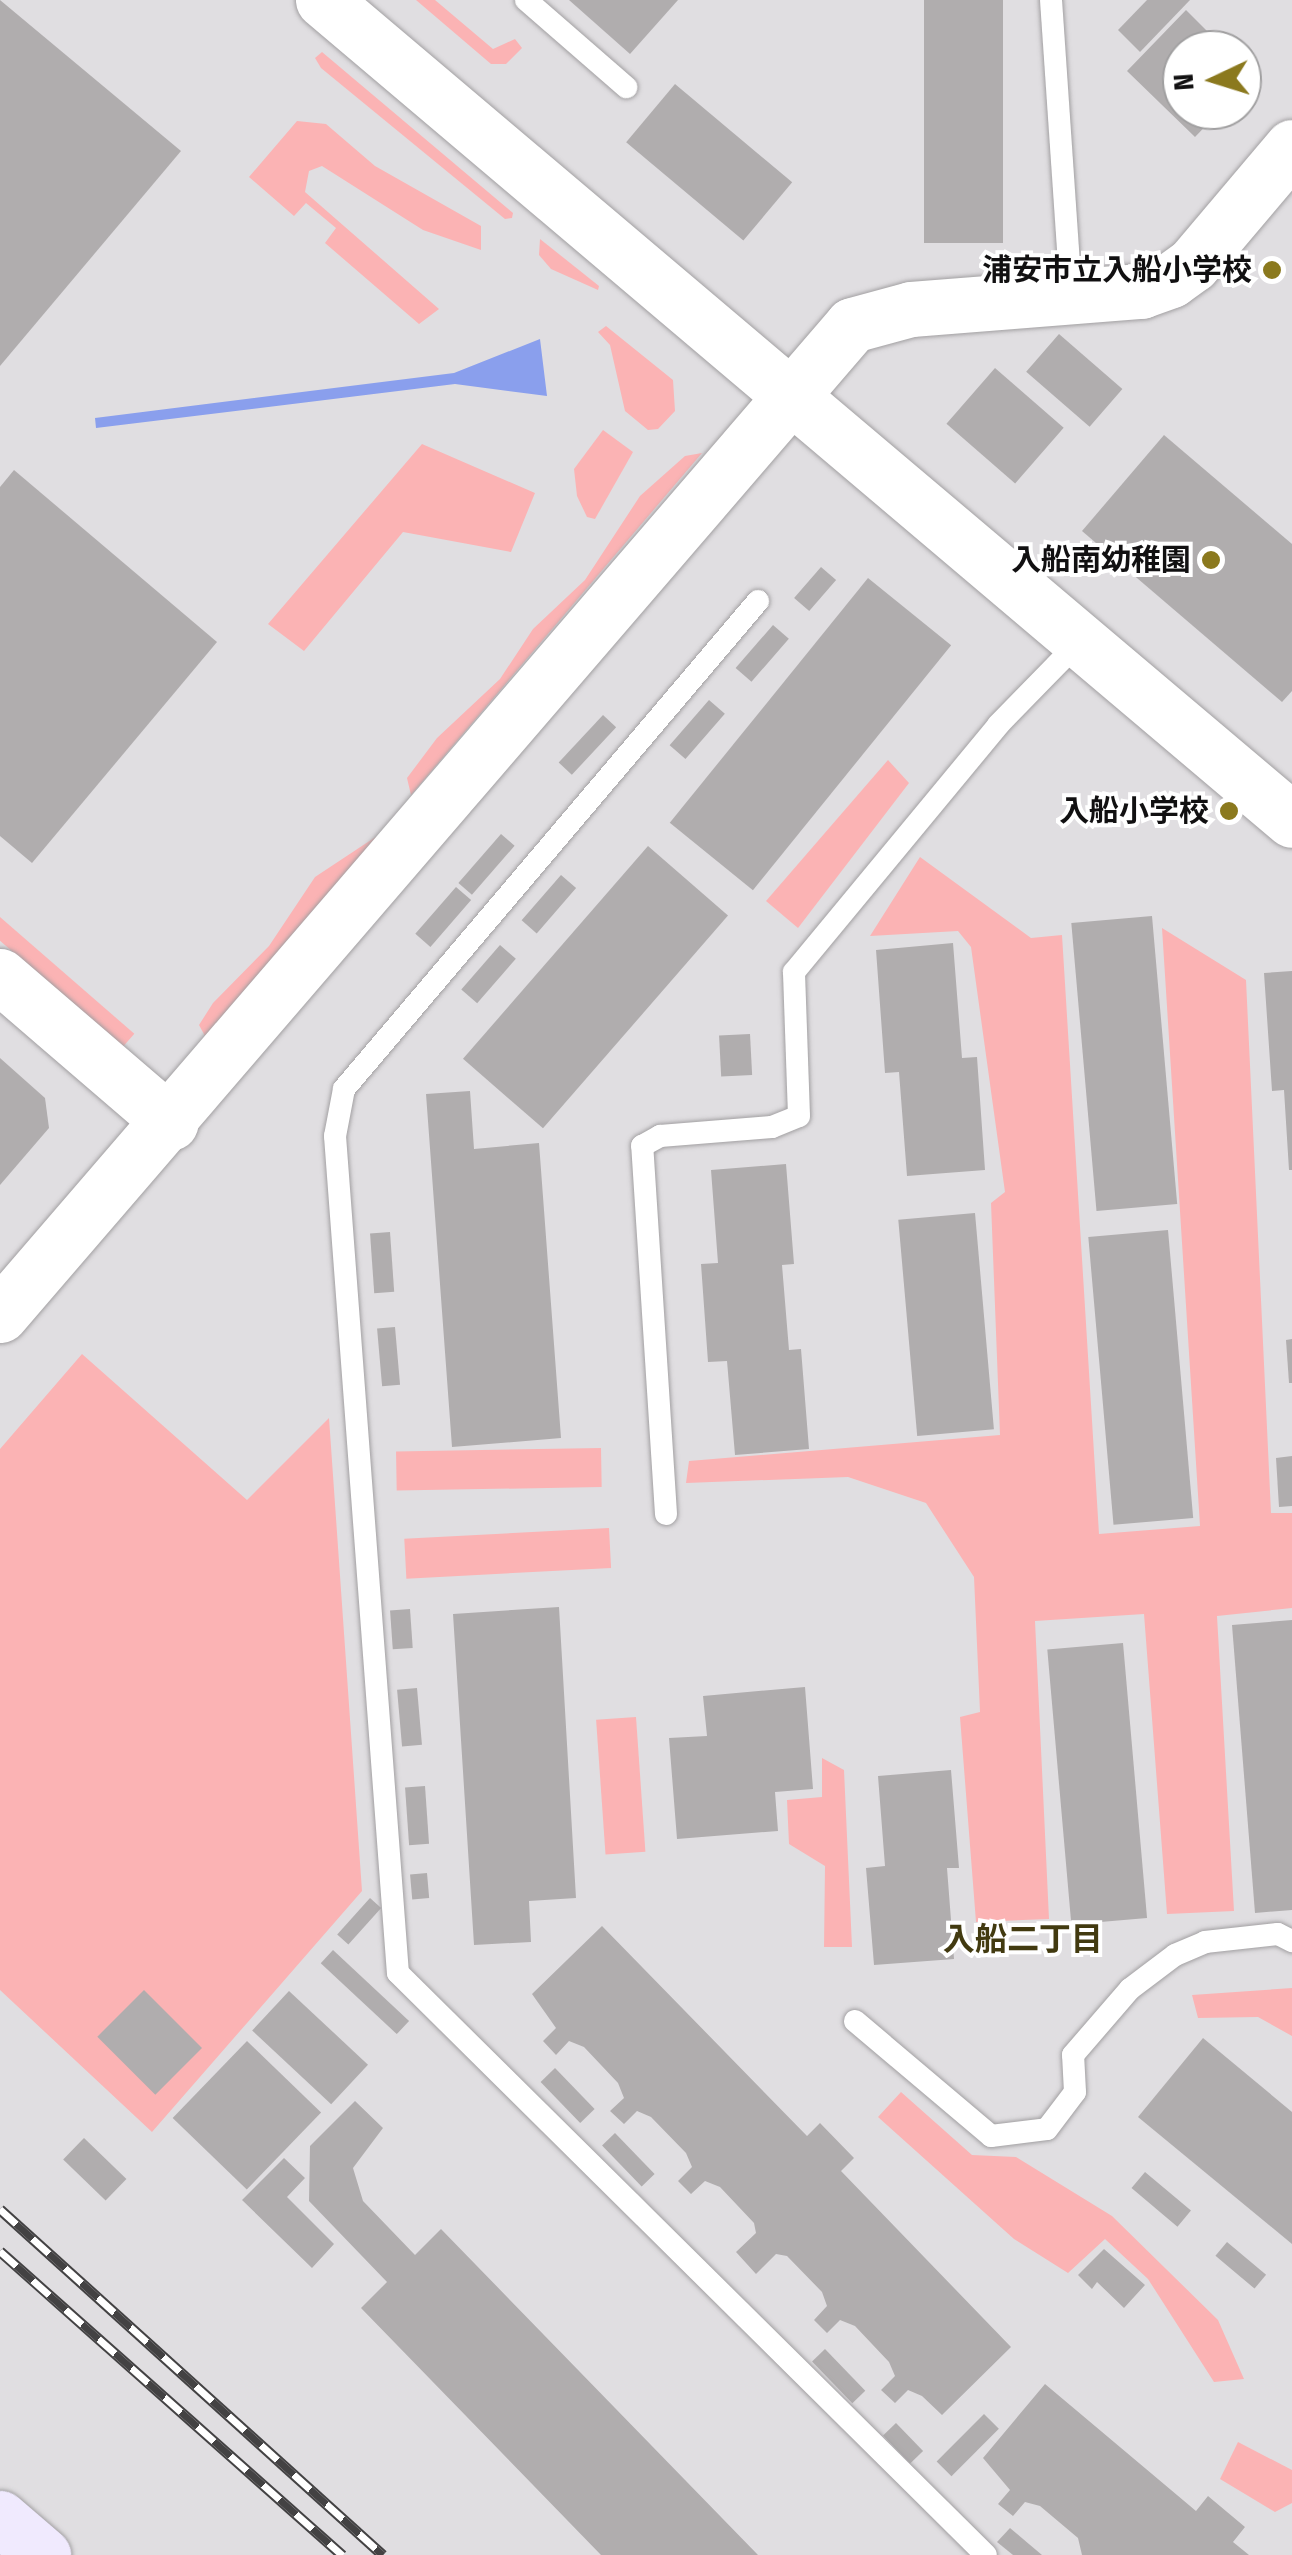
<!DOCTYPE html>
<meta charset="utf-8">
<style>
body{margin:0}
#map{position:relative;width:1292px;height:2555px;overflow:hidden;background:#e0dee1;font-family:"Fira Sans Condensed","Noto Sans JP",sans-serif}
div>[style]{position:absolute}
.green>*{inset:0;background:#fbb3b4;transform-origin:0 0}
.water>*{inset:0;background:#8a9fed}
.building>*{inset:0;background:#b0adae;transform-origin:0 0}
.roads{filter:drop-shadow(0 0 2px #a2a0a2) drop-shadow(0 0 2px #a2a0a2)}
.service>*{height:22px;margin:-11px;padding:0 11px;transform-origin:11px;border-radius:11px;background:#fff}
.tertiary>*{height:55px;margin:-27.5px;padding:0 27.5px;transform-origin:27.5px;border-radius:27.5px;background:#fff}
.secondary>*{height:55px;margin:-27.5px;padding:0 27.5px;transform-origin:27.5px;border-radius:27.5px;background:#f0eafe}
.rail>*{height:11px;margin-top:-5.5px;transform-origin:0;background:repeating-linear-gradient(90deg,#fff 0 22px,#434243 0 44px);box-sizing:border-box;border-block:2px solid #434243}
.dots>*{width:28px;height:28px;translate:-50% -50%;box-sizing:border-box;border:5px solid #fff;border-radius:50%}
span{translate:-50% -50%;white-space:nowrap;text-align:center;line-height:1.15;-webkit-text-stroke:8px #fff;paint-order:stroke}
.poi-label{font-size:30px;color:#111011;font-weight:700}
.right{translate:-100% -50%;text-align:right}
.neighbourhood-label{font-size:32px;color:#423a10;font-weight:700}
.north{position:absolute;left:1162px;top:30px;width:100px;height:100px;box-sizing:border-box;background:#fff;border:2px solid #a09fa0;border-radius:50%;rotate:266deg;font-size:28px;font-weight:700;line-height:40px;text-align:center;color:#111011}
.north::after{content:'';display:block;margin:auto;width:35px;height:45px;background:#8b791e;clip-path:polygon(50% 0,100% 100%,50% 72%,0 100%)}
</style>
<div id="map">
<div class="green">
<i style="clip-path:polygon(416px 0,435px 0,493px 49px,515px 39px,522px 48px,506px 64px,491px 64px)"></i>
<i style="clip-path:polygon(322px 52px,513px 213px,512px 218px,505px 219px,321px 68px,315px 58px)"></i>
<i style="clip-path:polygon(297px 121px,326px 124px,375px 166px,481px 226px,481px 250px,423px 230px,322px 166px,309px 171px,305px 192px,439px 309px,419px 324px,325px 243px,336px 228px,306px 203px,294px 216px,249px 177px)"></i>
<i style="clip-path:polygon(540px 239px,599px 286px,598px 290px,551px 269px,539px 255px)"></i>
<i style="clip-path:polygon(606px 326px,673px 380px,675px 411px,658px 429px,648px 430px,625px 411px,610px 345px,598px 332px)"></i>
<i style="clip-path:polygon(603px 430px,633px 452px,595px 519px,587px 517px,577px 496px,574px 469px)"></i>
<i style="clip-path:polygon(422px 444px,535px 493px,511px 552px,403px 532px,304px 651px,268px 624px)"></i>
<i style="clip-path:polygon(702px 453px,411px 795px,407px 778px,437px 738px,500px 679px,533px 629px,585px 580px,640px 496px,685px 456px)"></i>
<i style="clip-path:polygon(888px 760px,909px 783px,798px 928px,766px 901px)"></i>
<i style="clip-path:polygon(377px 836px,205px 1036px,199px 1025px,213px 1003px,269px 946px,315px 877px)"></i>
<i style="clip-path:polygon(920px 857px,1031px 938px,1062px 935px,1099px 1534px,1200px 1526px,1162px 928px,1246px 980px,1271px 1513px,1292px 1513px,1292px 1608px,1217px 1616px,1234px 1911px,1167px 1914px,1144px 1614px,1035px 1621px,1049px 1919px,976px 1922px,960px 1717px,980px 1712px,974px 1577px,926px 1503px,848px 1477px,686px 1483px,689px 1461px,1000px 1435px,991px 1203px,1005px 1192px,971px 947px,958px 931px,870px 936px)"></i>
<i style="left:0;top:917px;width:178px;height:18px;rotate:41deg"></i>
<i style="clip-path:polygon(82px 1354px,247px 1500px,329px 1418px,362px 1891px,152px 2132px,0 1990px,0 1449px)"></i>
<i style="left:601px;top:1448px;width:39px;height:205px;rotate:89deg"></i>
<i style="left:609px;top:1528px;width:40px;height:205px;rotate:87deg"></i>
<i style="left:636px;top:1717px;width:135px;height:40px;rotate:86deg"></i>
<i style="clip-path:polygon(822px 1758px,844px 1770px,852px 1947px,824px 1947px,825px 1866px,789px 1844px,787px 1800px,822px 1797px)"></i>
<i style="clip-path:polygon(1292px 1988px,1292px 2036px,1258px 2017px,1198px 2018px,1192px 1995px)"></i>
<i style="clip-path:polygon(901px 2092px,972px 2155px,1016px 2157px,1112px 2216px,1218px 2320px,1244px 2379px,1214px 2382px,1148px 2279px,1105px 2239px,1068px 2273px,1014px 2239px,878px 2117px)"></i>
<i style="clip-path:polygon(1238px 2442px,1292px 2470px,1292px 2503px,1275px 2512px,1220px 2479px)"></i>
</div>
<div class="water">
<i style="clip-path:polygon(540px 339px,547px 396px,455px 384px,96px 428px,95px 418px,454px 373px)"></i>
</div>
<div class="building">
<i style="clip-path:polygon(0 0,181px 151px,0 366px)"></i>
<i style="clip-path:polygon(569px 0,678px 0,630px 54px)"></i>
<i style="left:924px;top:0;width:79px;height:243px"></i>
<i style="clip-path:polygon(1147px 0,1190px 0,1140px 52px,1118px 30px)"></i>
<i style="clip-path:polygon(1186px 10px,1226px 50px,1182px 50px,1182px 110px,1221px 110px,1195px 137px,1127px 71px)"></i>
<i style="left:675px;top:84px;width:153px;height:76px;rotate:40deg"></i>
<i style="left:1059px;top:334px;width:84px;height:50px;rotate:41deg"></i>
<i style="left:995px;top:368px;width:91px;height:74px;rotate:41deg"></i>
<i style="clip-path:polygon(1164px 435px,1292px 544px,1292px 691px,1282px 702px,1082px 531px)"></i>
<i style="clip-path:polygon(14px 470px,217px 642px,32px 863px,0 836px,0 487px)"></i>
<i style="left:821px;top:567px;width:20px;height:41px;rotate:41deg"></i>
<i style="left:868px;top:578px;width:107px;height:315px;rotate:39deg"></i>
<i style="left:773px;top:625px;width:21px;height:57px;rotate:41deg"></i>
<i style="left:709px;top:700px;width:21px;height:60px;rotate:41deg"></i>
<i style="left:603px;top:715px;width:18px;height:65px;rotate:43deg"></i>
<i style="left:501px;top:834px;width:18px;height:65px;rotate:41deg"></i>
<i style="left:648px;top:846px;width:106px;height:282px;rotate:41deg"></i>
<i style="left:561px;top:875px;width:20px;height:60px;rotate:41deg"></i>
<i style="left:456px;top:887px;width:20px;height:62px;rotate:41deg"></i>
<i style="left:1152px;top:916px;width:289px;height:81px;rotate:85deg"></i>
<i style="clip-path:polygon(953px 943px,962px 1058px,977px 1057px,985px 1170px,907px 1176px,899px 1072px,885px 1073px,876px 950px)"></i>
<i style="left:500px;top:945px;width:21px;height:59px;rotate:41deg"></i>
<i style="clip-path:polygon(1292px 971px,1292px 1170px,1289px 1170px,1284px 1090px,1272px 1091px,1264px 973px)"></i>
<i style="left:750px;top:1034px;width:41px;height:31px;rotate:87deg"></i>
<i style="clip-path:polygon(0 1058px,45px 1098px,49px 1128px,0 1185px)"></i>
<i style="clip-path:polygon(470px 1091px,474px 1149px,539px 1143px,561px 1438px,452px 1447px,426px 1094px)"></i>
<i style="clip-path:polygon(786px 1164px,794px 1264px,782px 1265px,789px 1350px,801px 1349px,809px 1449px,735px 1455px,727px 1361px,708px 1362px,701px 1264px,718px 1263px,711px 1170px)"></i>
<i style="left:975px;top:1213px;width:217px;height:77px;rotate:85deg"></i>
<i style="left:1168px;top:1230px;width:289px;height:80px;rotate:85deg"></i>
<i style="left:390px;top:1232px;width:60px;height:20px;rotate:86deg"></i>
<i style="left:395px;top:1327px;width:58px;height:18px;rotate:85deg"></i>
<i style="clip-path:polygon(1292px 1339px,1292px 1383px,1289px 1383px,1286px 1340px)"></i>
<i style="clip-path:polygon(1292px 1456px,1292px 1506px,1279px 1507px,1276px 1458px)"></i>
<i style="clip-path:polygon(559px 1607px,576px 1898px,529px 1901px,531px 1942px,474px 1945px,453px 1614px)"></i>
<i style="left:410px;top:1609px;width:39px;height:20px;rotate:86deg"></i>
<i style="clip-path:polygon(1292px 1620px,1292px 1910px,1255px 1913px,1232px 1625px)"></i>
<i style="left:1123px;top:1643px;width:276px;height:76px;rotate:85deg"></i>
<i style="clip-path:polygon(805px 1687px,813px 1789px,775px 1792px,778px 1831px,677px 1839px,669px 1738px,707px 1736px,703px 1696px)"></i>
<i style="left:417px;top:1688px;width:57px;height:20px;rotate:85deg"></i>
<i style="clip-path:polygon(951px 1770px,959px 1868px,947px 1868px,954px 1959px,874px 1965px,866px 1868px,885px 1866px,878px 1776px)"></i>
<i style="left:425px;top:1786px;width:58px;height:20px;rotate:86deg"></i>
<i style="left:427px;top:1873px;width:25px;height:17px;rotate:85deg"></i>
<i style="left:370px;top:1898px;width:15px;height:49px;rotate:42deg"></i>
<i style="clip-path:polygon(602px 1926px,807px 2136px,820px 2123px,854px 2158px,841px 2171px,1011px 2347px,942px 2415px,922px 2396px,908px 2390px,895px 2403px,881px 2390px,895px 2376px,889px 2362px,855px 2326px,840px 2320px,827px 2333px,814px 2320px,827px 2306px,822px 2292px,787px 2256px,776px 2254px,756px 2274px,736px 2252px,756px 2233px,754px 2223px,720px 2187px,705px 2181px,691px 2194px,678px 2181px,692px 2167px,686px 2153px,651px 2117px,637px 2111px,624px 2124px,610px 2111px,624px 2098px,618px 2083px,584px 2047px,569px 2041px,556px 2055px,543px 2041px,556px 2028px,532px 1994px)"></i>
<i style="left:333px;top:1950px;width:104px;height:18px;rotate:43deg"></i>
<i style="left:144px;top:1990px;width:82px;height:66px;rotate:45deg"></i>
<i style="left:289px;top:1991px;width:108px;height:54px;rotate:43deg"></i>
<i style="clip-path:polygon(1203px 2038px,1292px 2112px,1292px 2244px,1138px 2117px)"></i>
<i style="left:247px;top:2041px;width:103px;height:107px;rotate:44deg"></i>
<i style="left:555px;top:2068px;width:57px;height:20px;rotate:46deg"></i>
<i style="clip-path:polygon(355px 2101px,383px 2128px,353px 2168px,363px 2201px,415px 2255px,441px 2229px,758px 2555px,601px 2555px,361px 2308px,387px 2282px,309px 2201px,310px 2146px)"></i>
<i style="left:615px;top:2133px;width:57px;height:18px;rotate:46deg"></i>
<i style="left:84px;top:2138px;width:59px;height:30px;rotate:44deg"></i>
<i style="clip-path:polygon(284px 2158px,305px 2178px,287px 2197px,334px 2244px,312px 2268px,242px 2200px)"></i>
<i style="left:1145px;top:2172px;width:60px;height:21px;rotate:40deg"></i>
<i style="left:1227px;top:2242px;width:51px;height:18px;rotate:40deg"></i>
<i style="clip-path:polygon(1104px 2249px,1145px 2285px,1124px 2308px,1097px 2282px,1092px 2289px,1078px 2275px)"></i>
<i style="left:825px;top:2349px;width:58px;height:18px;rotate:46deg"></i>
<i style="clip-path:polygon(1045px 2384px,1196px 2511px,1208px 2496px,1245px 2527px,1233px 2542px,1249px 2555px,1082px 2555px,1078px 2538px,1040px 2506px,1025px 2502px,1013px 2516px,998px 2504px,1010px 2490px,983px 2458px)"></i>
<i style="left:984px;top:2414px;width:21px;height:67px;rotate:45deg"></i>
<i style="left:896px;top:2423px;width:39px;height:18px;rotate:46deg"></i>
<i style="clip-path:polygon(1010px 2528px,1042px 2555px,1013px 2555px,997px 2542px)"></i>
</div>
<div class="roads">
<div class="service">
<i style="left:526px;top:0;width:133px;rotate:41deg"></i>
<i style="left:1051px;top:0;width:297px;rotate:86.1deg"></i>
<i style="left:758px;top:601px;width:640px;rotate:130.31deg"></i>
<i style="left:344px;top:1089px;width:48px;rotate:100.8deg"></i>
<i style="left:335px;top:1136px;width:839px;rotate:85.7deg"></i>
<i style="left:398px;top:1973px;width:827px;rotate:44.71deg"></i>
<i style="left:666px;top:1514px;width:369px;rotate:-93.7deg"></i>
<i style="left:642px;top:1146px;width:21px;rotate:-29deg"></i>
<i style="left:660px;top:1136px;width:112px;rotate:-4.6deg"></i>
<i style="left:772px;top:1127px;width:29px;rotate:-22deg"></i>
<i style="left:799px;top:1116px;width:144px;rotate:-92deg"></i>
<i style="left:794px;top:972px;width:320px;rotate:-50.4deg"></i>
<i style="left:998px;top:725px;width:115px;rotate:-45.7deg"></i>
<i style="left:855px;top:2021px;width:178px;rotate:40.2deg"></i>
<i style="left:991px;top:2136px;width:56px;rotate:-7.1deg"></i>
<i style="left:1047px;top:2129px;width:46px;rotate:-52.9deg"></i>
<i style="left:1075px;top:2092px;width:37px;rotate:-93deg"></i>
<i style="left:1073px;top:2055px;width:87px;rotate:-49.2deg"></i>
<i style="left:1130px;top:1989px;width:56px;rotate:-37.1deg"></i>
<i style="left:1175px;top:1955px;width:33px;rotate:-23deg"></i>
<i style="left:1205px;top:1942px;width:73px;rotate:-6.3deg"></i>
<i style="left:1278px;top:1934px;width:16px;rotate:27deg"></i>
</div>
<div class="tertiary">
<i style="left:323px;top:0;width:1269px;rotate:40.24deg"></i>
<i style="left:0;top:976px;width:225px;rotate:40.7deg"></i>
<i style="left:0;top:1315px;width:1306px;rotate:-49.28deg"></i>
<i style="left:852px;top:325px;width:61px;rotate:-15.2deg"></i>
<i style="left:911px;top:309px;width:231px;rotate:-4.5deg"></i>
<i style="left:1141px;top:291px;width:32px;rotate:-20deg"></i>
<i style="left:1171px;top:280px;width:27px;rotate:-36deg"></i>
<i style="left:1193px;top:264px;width:153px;rotate:-49.8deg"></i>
</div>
<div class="secondary">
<i style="left:0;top:2518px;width:57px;rotate:40.7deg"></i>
</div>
</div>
<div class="rail">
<i style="left:0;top:2209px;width:516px;rotate:42.09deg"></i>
<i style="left:0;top:2251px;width:458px;rotate:41.6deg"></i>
</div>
<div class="dots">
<i style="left:1272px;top:270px;background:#8b791e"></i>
<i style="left:1211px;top:560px;background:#8b791e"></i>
<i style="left:1229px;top:811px;background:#8b791e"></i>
</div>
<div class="poi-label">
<span class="right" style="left:1252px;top:270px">浦安市立入船小学校</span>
<span class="right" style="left:1191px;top:560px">入船南幼稚園</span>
<span class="right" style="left:1209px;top:811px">入船小学校</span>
</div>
<div class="neighbourhood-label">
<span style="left:1023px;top:1939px">入船二丁目</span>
</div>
<div class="north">N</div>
</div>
